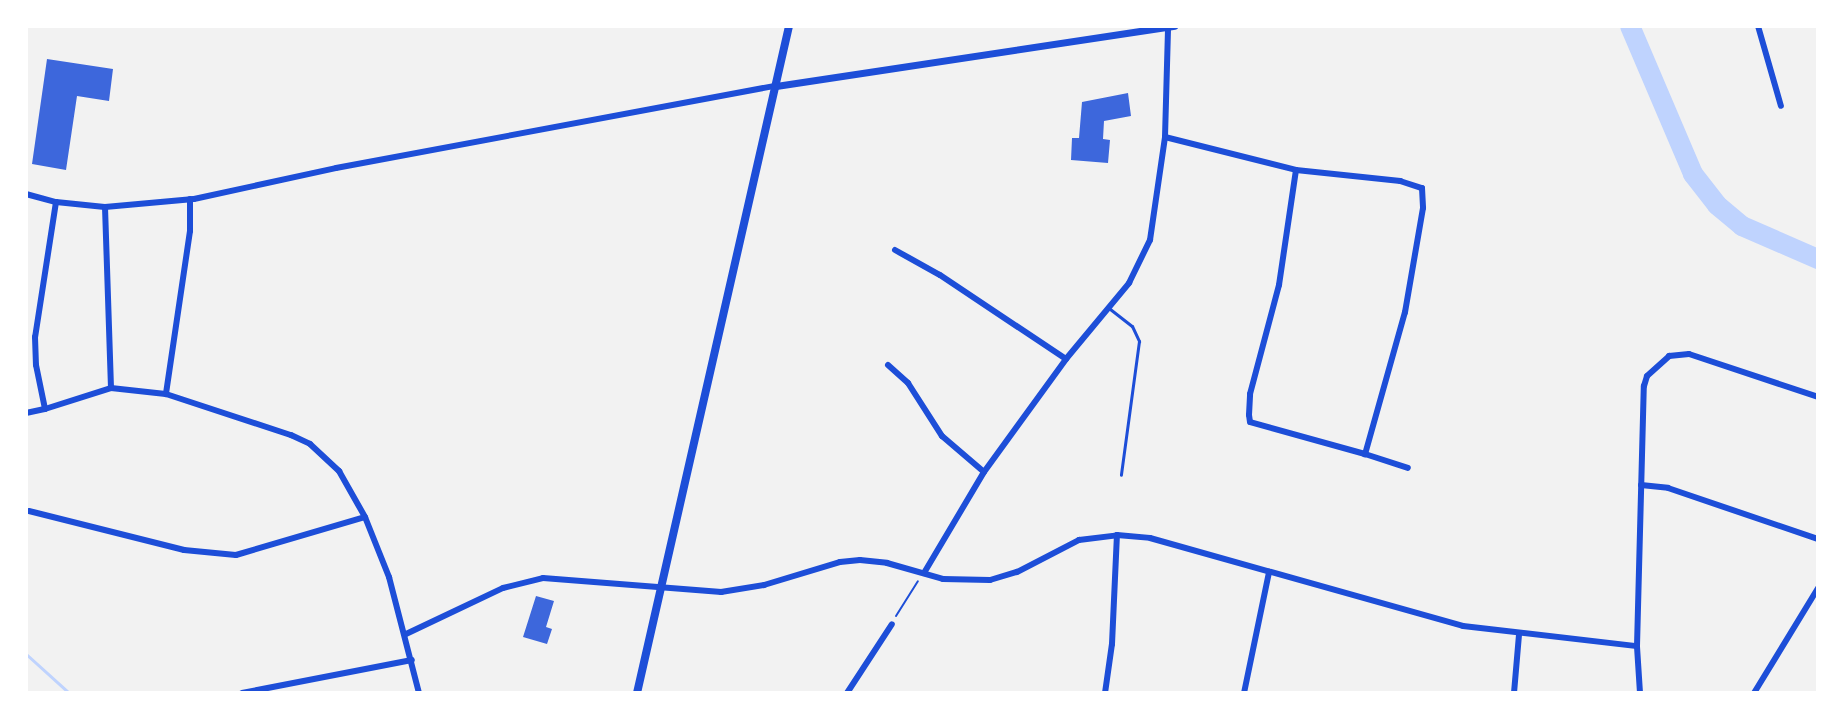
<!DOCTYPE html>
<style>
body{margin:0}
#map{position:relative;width:1844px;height:719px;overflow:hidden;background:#f2f2f2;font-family:Jost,sans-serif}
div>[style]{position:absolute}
.stream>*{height:3px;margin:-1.5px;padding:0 1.5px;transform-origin:1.5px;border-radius:1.5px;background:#bfd3fe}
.river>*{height:20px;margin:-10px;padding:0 10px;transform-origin:10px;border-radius:10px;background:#bfd3fe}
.building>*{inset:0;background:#3d67dc}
.path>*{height:2px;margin:-1px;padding:0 1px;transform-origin:1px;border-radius:1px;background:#1d4ed8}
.service>*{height:3px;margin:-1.5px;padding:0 1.5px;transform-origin:1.5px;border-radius:1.5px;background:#1d4ed8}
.minor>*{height:6px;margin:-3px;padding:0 3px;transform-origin:3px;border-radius:3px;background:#1d4ed8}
.tertiary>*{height:7px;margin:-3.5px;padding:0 3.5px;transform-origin:3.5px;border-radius:3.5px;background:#1d4ed8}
.secondary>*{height:8px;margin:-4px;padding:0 4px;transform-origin:4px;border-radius:4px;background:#1d4ed8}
span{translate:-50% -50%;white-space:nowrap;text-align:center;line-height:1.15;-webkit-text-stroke:6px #fff;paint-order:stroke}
.frame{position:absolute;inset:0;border:28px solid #fff;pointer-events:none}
</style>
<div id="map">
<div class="stream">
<i style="left:26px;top:654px;width:58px;rotate:42.2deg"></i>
</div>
<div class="river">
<i style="left:1630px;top:26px;width:161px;rotate:66.9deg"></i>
<i style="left:1693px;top:174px;width:39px;rotate:52deg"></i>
<i style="left:1717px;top:205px;width:33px;rotate:40deg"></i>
<i style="left:1742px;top:226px;width:83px;rotate:23.5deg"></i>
</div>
<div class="building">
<i style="clip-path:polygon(47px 59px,113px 69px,109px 101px,77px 96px,66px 170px,32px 164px)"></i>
<i style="clip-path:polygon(1128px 93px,1131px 116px,1104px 121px,1103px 139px,1110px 140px,1108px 163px,1071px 160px,1072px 138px,1079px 138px,1082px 102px)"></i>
<i style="clip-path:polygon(536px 596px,554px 601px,546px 627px,552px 629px,547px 644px,523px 637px)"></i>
</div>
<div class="path">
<i style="left:896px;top:616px;width:41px;rotate:-57.8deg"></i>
</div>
<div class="service">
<i style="left:1110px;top:309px;width:28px;rotate:38deg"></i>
<i style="left:1132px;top:326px;width:17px;rotate:65deg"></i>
<i style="left:1139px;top:341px;width:135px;rotate:97.7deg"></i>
</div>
<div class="minor">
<i style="left:1758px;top:26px;width:83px;rotate:74deg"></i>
<i style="left:1165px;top:137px;width:135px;rotate:14.1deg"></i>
<i style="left:1296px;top:170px;width:105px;rotate:6deg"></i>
<i style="left:1400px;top:181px;width:23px;rotate:18deg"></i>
<i style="left:1422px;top:188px;width:20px;rotate:87deg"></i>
<i style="left:1423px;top:208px;width:106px;rotate:99.8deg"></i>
<i style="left:1405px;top:312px;width:148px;rotate:105.7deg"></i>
<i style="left:1365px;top:454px;width:119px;rotate:-164.5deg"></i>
<i style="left:1250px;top:422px;width:7px;rotate:-98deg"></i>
<i style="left:1249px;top:415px;width:21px;rotate:-87deg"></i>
<i style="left:1250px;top:394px;width:113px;rotate:-75.1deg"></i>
<i style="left:1279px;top:285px;width:116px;rotate:-81.6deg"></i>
<i style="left:26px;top:194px;width:31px;rotate:15deg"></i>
<i style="left:56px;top:202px;width:49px;rotate:5.8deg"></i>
<i style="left:105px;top:207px;width:89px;rotate:-5.1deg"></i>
<i style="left:194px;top:199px;width:145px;rotate:-12.3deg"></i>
<i style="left:336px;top:168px;width:448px;rotate:-10.6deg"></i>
<i style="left:190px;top:199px;width:32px;rotate:90deg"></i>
<i style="left:190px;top:231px;width:165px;rotate:98.4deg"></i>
<i style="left:166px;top:394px;width:132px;rotate:18.2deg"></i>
<i style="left:291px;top:435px;width:21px;rotate:25deg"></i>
<i style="left:310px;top:444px;width:40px;rotate:43deg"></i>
<i style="left:339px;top:471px;width:53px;rotate:60.5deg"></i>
<i style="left:365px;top:517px;width:65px;rotate:68.2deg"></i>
<i style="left:389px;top:577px;width:120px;rotate:75.5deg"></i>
<i style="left:56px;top:202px;width:137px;rotate:98.8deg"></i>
<i style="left:35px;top:337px;width:28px;rotate:88deg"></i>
<i style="left:36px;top:365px;width:45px;rotate:78.4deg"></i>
<i style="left:45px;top:409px;width:69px;rotate:-17.7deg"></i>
<i style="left:111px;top:388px;width:55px;rotate:6.2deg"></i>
<i style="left:105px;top:207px;width:181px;rotate:88.1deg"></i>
<i style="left:895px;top:250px;width:51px;rotate:29.1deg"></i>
<i style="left:940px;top:275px;width:151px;rotate:33.7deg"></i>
<i style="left:888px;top:365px;width:27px;rotate:42deg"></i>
<i style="left:908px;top:383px;width:63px;rotate:57.3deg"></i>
<i style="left:942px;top:436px;width:55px;rotate:40.6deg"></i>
<i style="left:26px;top:413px;width:19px;rotate:-12deg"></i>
<i style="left:1365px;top:454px;width:45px;rotate:18deg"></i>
<i style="left:1641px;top:485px;width:27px;rotate:6deg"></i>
<i style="left:1668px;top:488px;width:158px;rotate:18.8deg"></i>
<i style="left:29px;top:511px;width:160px;rotate:14.1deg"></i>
<i style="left:184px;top:550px;width:52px;rotate:5.5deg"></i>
<i style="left:236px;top:555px;width:134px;rotate:-16.4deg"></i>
<i style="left:924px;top:573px;width:117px;rotate:-59.3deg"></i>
<i style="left:984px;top:472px;width:140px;rotate:-54deg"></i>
<i style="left:1066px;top:359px;width:99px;rotate:-50.3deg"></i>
<i style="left:1129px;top:283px;width:48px;rotate:-64deg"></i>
<i style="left:1150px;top:240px;width:104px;rotate:-81.7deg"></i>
<i style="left:1165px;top:137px;width:110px;rotate:-88.4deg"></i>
<i style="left:406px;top:634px;width:107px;rotate:-25.4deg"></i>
<i style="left:503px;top:588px;width:41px;rotate:-14deg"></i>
<i style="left:543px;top:578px;width:179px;rotate:4.5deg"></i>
<i style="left:721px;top:592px;width:44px;rotate:-9.2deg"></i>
<i style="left:764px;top:585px;width:79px;rotate:-16.8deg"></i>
<i style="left:840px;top:562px;width:20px;rotate:-6deg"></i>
<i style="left:860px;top:560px;width:27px;rotate:6deg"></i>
<i style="left:887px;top:563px;width:58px;rotate:15.9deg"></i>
<i style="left:943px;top:579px;width:47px;rotate:1.2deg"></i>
<i style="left:990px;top:580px;width:28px;rotate:-17deg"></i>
<i style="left:1017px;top:572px;width:70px;rotate:-27.3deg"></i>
<i style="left:1079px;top:540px;width:38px;rotate:-7deg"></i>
<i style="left:1117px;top:535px;width:33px;rotate:5deg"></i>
<i style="left:1150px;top:538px;width:325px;rotate:15.7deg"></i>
<i style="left:1463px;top:626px;width:175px;rotate:6.6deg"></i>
<i style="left:242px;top:693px;width:173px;rotate:-11deg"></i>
<i style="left:847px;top:693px;width:82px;rotate:-56.9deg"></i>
<i style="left:1105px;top:693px;width:49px;rotate:-81.9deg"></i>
<i style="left:1112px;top:644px;width:109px;rotate:-87.4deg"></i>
<i style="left:1244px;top:693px;width:124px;rotate:-78.3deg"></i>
<i style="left:1514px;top:693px;width:58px;rotate:-85.1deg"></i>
<i style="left:1640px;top:693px;width:47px;rotate:-93.7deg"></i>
<i style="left:1637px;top:646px;width:260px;rotate:-88.5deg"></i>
<i style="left:1644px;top:386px;width:10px;rotate:-73deg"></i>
<i style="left:1647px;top:376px;width:30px;rotate:-42deg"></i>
<i style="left:1669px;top:356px;width:20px;rotate:-6deg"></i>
<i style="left:1689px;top:354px;width:136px;rotate:18.4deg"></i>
<i style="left:1754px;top:693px;width:123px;rotate:-58.6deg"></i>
</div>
<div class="tertiary">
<i style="left:776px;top:86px;width:403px;rotate:-8.6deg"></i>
</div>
<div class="secondary">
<i style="left:637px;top:693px;width:684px;rotate:-77.16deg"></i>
</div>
<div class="frame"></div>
</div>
